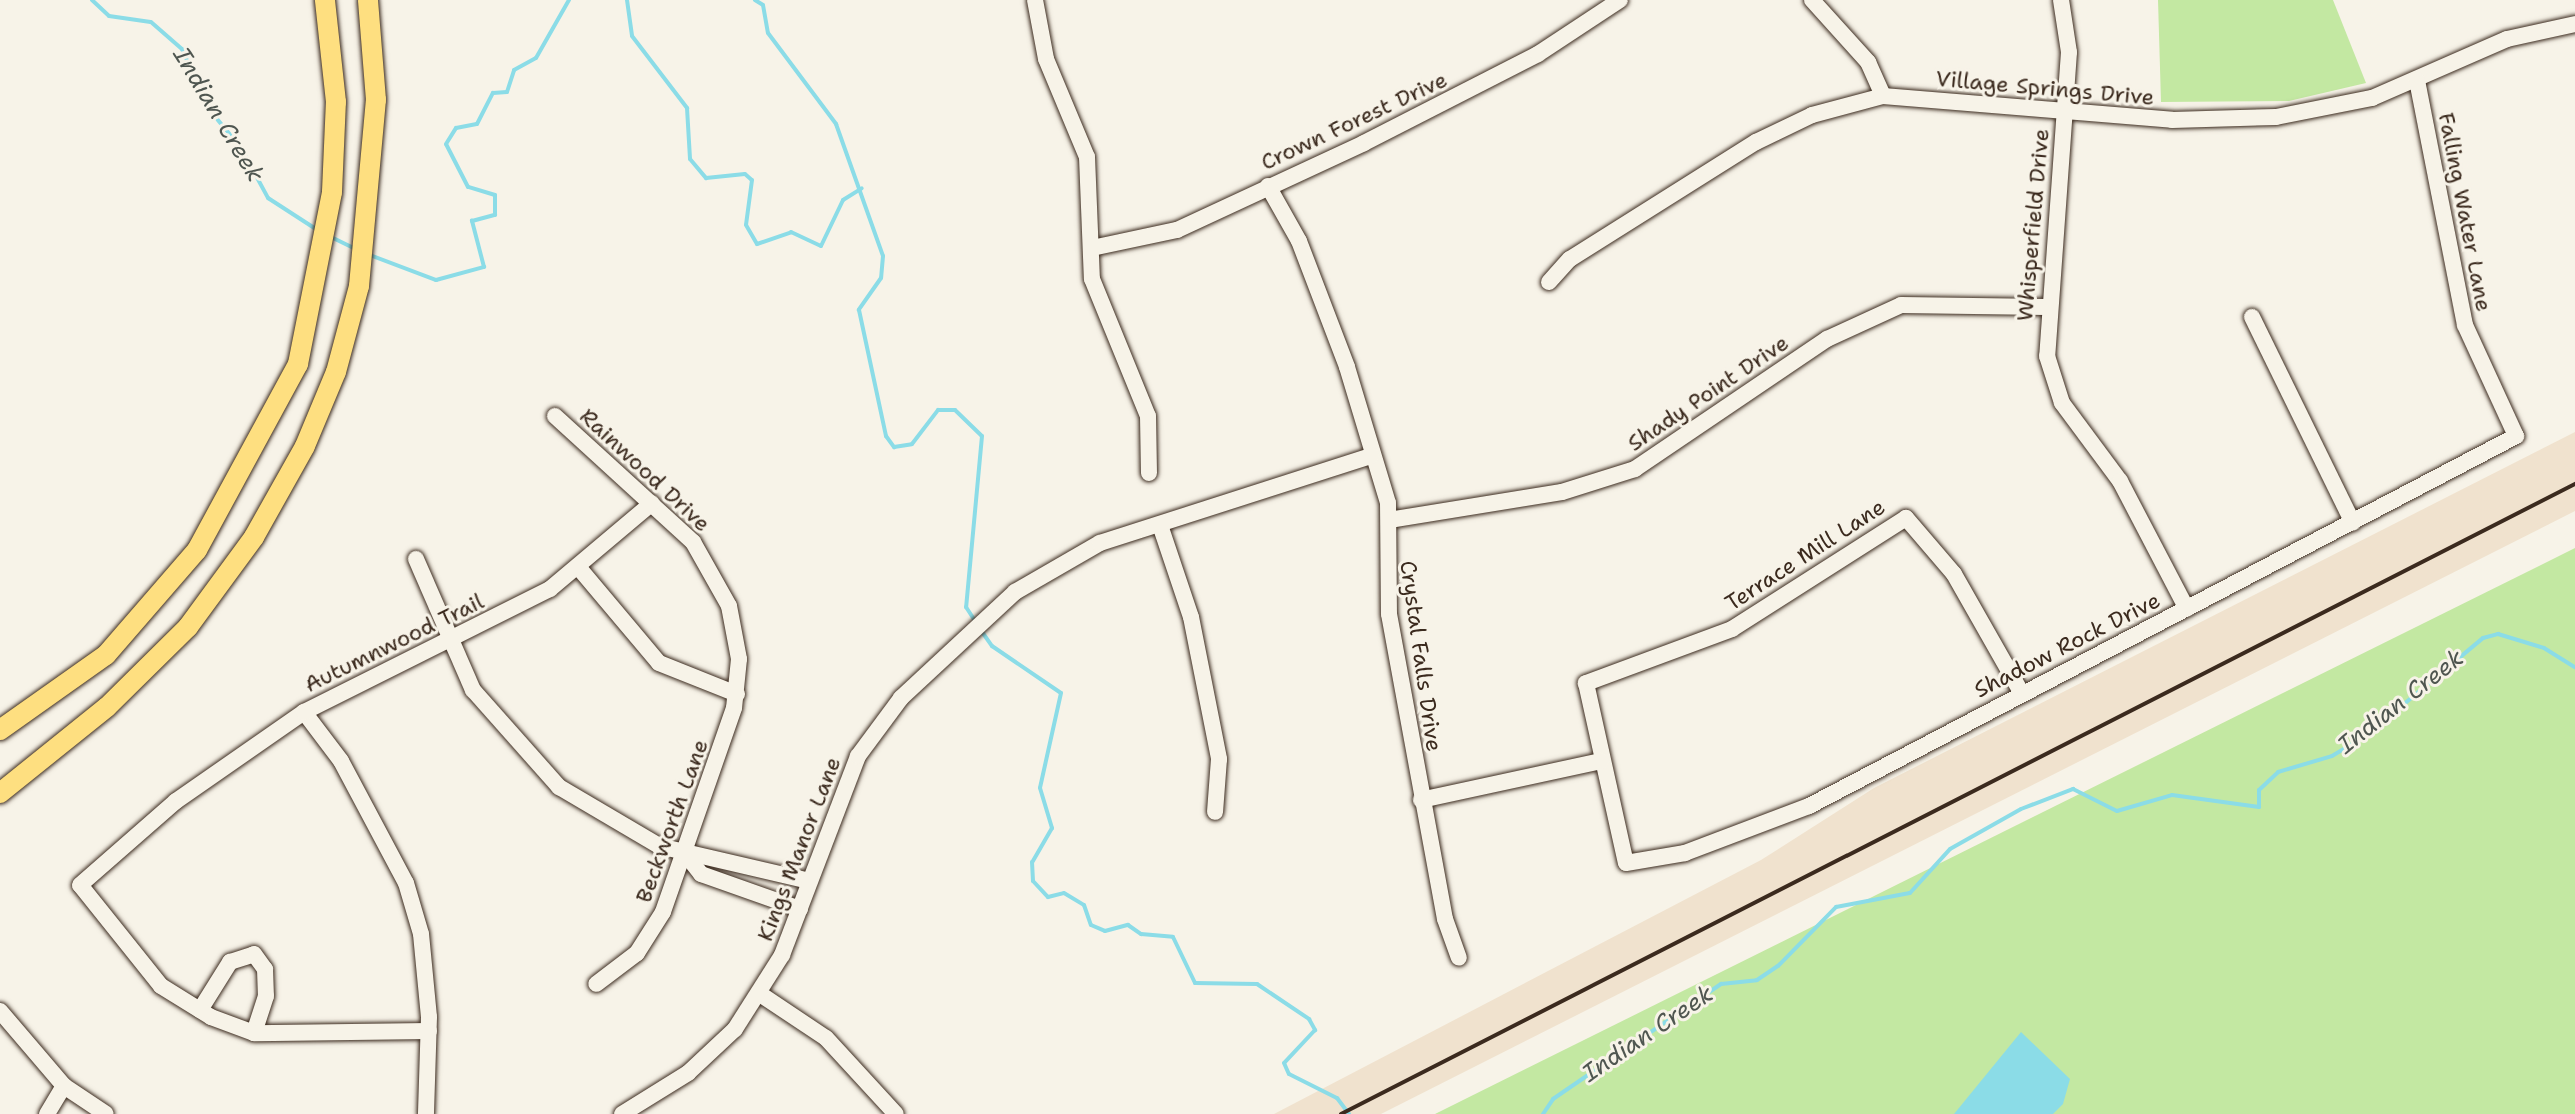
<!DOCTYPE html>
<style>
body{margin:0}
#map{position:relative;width:2575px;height:1114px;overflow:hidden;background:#f7f3e8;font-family:"Shantell Sans",sans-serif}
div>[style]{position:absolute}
.built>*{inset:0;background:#f0e2ce}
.green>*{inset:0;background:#c3e8a2}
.water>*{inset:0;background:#8bdce7}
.stream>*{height:4px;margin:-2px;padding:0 2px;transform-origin:2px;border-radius:2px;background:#8bdce7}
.roads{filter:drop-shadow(0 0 2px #3b2a1e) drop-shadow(0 0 2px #3b2a1e)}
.minor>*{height:16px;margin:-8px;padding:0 8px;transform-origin:8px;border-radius:8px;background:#f7f3e8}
.major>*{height:20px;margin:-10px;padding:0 10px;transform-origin:10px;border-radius:10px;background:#fedf80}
.rail>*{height:4px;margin:-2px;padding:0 2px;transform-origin:2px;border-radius:2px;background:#3b2a1e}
span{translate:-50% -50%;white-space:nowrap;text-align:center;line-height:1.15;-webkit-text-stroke:6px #f7f3e8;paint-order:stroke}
.street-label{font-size:22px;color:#3b2a1e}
.water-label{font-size:24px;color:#4f5650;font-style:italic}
</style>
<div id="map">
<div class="built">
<i style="clip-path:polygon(2575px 432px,2575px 511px,1381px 1114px,1274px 1114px,1761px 860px,1874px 788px)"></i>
</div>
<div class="green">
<i style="clip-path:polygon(2158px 0,2333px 0,2366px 83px,2289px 101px,2161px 102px)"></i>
<i style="clip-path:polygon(2575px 548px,2575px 1114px,1435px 1114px)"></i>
</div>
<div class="water">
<i style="clip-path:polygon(2021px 1032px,2070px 1079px,2063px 1104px,2053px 1114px,1954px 1114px)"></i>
</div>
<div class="stream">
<i style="left:92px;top:0;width:23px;rotate:43deg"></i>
<i style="left:109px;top:16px;width:42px;rotate:8.1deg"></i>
<i style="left:151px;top:22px;width:41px;rotate:41.1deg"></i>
<i style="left:182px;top:49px;width:64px;rotate:66.2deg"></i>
<i style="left:208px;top:108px;width:52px;rotate:50.5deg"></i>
<i style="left:241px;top:148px;width:57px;rotate:61.6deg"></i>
<i style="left:268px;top:198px;width:57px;rotate:32.9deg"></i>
<i style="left:627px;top:0;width:36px;rotate:82deg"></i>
<i style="left:632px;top:36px;width:91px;rotate:52.6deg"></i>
<i style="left:687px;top:108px;width:51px;rotate:86.6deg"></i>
<i style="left:690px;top:159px;width:25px;rotate:50deg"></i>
<i style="left:706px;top:178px;width:39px;rotate:-6deg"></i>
<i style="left:745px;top:174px;width:9px;rotate:41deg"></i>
<i style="left:752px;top:180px;width:45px;rotate:97.6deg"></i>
<i style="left:746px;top:225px;width:22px;rotate:60deg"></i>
<i style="left:757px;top:244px;width:36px;rotate:-19deg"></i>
<i style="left:791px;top:232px;width:33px;rotate:25deg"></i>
<i style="left:821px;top:246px;width:51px;rotate:-64.4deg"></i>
<i style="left:843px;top:200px;width:22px;rotate:-32deg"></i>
<i style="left:755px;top:0;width:9px;rotate:32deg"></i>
<i style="left:763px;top:5px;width:28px;rotate:80deg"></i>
<i style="left:768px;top:33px;width:114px;rotate:53.2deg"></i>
<i style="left:836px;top:124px;width:140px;rotate:70.4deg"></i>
<i style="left:883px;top:256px;width:22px;rotate:95deg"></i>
<i style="left:881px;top:278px;width:39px;rotate:125deg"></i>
<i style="left:859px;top:310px;width:129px;rotate:77.9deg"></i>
<i style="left:886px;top:436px;width:14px;rotate:54deg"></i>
<i style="left:894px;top:447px;width:18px;rotate:-9deg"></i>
<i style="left:912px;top:444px;width:43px;rotate:-52.6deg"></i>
<i style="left:938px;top:410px;width:17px"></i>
<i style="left:955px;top:410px;width:37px;rotate:44deg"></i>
<i style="left:982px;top:436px;width:172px;rotate:95.3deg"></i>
<i style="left:966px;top:607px;width:17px;rotate:57deg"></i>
<i style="left:331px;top:237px;width:28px;rotate:26deg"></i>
<i style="left:367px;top:254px;width:74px;rotate:20.6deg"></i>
<i style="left:436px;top:280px;width:50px;rotate:-15.2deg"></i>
<i style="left:484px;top:267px;width:48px;rotate:-104.6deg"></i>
<i style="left:472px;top:221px;width:24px;rotate:-15deg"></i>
<i style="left:495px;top:215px;width:20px;rotate:-90deg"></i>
<i style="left:495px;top:195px;width:28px;rotate:-163deg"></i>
<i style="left:468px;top:187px;width:48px;rotate:-117.1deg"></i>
<i style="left:446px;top:144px;width:19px;rotate:-58deg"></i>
<i style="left:456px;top:128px;width:21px;rotate:-11deg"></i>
<i style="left:477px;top:124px;width:35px;rotate:-63deg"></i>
<i style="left:493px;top:93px;width:14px;rotate:-4deg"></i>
<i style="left:507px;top:92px;width:23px;rotate:-72deg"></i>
<i style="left:514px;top:70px;width:25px;rotate:-29deg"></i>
<i style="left:536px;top:58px;width:67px;rotate:-60.4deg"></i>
<i style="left:980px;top:629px;width:21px;rotate:55deg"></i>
<i style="left:992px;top:646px;width:83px;rotate:34.3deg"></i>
<i style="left:1061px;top:693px;width:97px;rotate:102.5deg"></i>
<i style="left:1040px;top:788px;width:42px;rotate:73.3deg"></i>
<i style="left:1052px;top:828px;width:39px;rotate:120deg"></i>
<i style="left:1032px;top:862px;width:19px;rotate:87deg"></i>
<i style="left:1033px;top:881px;width:22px;rotate:47deg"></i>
<i style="left:1048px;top:897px;width:16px;rotate:-14deg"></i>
<i style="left:1064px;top:893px;width:23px;rotate:31deg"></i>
<i style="left:1084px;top:905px;width:21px;rotate:71deg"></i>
<i style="left:1091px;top:925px;width:15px;rotate:23deg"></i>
<i style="left:1105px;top:931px;width:24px;rotate:-15deg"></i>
<i style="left:1128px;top:925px;width:16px;rotate:35deg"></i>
<i style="left:1141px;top:934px;width:32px;rotate:5deg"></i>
<i style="left:1173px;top:937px;width:51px;rotate:64.4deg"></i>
<i style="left:1195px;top:983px;width:62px;rotate:0.9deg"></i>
<i style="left:1257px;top:984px;width:63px;rotate:33.9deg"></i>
<i style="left:1309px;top:1019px;width:13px;rotate:61deg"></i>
<i style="left:1315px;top:1030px;width:45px;rotate:133.2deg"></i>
<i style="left:1284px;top:1063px;width:12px;rotate:66deg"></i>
<i style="left:1289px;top:1074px;width:54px;rotate:26.6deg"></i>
<i style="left:1337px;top:1098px;width:20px;rotate:53deg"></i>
<i style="left:1543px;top:1114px;width:18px;rotate:-56deg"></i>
<i style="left:1553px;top:1099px;width:204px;rotate:-34.4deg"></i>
<i style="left:1721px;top:984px;width:36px;rotate:-6deg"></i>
<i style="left:1757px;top:980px;width:25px;rotate:-34deg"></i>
<i style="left:1778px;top:966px;width:83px;rotate:-45.5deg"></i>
<i style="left:1836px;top:907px;width:75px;rotate:-10.7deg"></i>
<i style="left:1910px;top:893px;width:59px;rotate:-47.7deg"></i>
<i style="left:1950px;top:849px;width:81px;rotate:-29.4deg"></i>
<i style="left:2021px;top:809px;width:56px;rotate:-21deg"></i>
<i style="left:2073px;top:789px;width:49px;rotate:26.6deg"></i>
<i style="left:2117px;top:811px;width:57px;rotate:-16.2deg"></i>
<i style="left:2172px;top:795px;width:88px;rotate:7.9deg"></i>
<i style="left:2259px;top:807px;width:17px;rotate:-90deg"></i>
<i style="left:2259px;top:790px;width:26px;rotate:-43deg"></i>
<i style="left:2278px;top:772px;width:56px;rotate:-16.5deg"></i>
<i style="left:2332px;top:756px;width:41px;rotate:-31deg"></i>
<i style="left:2367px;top:735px;width:151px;rotate:-39.9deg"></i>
<i style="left:2483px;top:638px;width:16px;rotate:-15deg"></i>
<i style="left:2498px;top:634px;width:48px;rotate:16.9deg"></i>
<i style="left:2544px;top:648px;width:36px;rotate:32deg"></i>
</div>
<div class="roads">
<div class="minor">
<i style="left:1035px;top:0;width:60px;rotate:79.4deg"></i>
<i style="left:1046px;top:59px;width:106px;rotate:67.3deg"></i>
<i style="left:1087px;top:157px;width:122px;rotate:87.7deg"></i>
<i style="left:1092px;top:279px;width:148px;rotate:67.8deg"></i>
<i style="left:1148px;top:416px;width:57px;rotate:89deg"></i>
<i style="left:1812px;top:0;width:84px;rotate:47.9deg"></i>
<i style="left:1868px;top:62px;width:37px;rotate:66deg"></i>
<i style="left:2061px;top:0;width:53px;rotate:81.3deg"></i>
<i style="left:2069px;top:52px;width:305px;rotate:94.1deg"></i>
<i style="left:2047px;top:356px;width:49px;rotate:72.3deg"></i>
<i style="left:2062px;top:403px;width:97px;rotate:53.4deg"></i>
<i style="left:2120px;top:481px;width:144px;rotate:62.4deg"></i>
<i style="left:1268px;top:186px;width:63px;rotate:60.6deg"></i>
<i style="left:1299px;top:241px;width:135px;rotate:69.1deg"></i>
<i style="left:1347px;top:367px;width:142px;rotate:73.2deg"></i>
<i style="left:1388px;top:503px;width:111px;rotate:89.5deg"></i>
<i style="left:1389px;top:614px;width:310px;rotate:79.6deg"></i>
<i style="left:1445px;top:919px;width:41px;rotate:70.3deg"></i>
<i style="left:1092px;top:248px;width:87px;rotate:-12deg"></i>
<i style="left:1177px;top:230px;width:206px;rotate:-24.9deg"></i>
<i style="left:1364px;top:143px;width:195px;rotate:-27.1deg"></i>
<i style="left:1538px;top:54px;width:98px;rotate:-33.4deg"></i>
<i style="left:1549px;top:282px;width:31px;rotate:-48deg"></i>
<i style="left:1570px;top:259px;width:220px;rotate:-32.2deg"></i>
<i style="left:1756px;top:142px;width:62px;rotate:-25.7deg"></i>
<i style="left:1812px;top:115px;width:73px;rotate:-15deg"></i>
<i style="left:1883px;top:96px;width:290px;rotate:4.7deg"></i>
<i style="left:2172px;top:120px;width:104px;rotate:-1.7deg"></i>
<i style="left:2276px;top:117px;width:98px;rotate:-11.2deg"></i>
<i style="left:2372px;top:98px;width:147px;rotate:-23.6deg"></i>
<i style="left:2507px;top:39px;width:70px;rotate:-12.4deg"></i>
<i style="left:2252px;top:317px;width:229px;rotate:63.9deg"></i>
<i style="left:555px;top:416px;width:187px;rotate:42.4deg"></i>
<i style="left:693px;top:542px;width:73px;rotate:60.6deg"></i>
<i style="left:729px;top:606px;width:54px;rotate:79.3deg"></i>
<i style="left:739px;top:659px;width:49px;rotate:95.8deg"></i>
<i style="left:734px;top:708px;width:216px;rotate:109.2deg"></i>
<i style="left:663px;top:912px;width:49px;rotate:122.4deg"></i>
<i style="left:637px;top:953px;width:51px;rotate:142.9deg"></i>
<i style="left:1389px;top:520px;width:175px;rotate:-9.2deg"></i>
<i style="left:1562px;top:492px;width:77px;rotate:-17.5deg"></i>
<i style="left:1635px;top:469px;width:232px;rotate:-34.1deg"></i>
<i style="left:1827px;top:339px;width:81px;rotate:-24.7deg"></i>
<i style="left:1901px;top:305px;width:145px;rotate:0.8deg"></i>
<i style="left:1160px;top:525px;width:97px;rotate:71.4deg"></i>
<i style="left:1191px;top:617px;width:145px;rotate:78.8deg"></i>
<i style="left:1219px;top:759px;width:53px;rotate:94.3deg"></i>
<i style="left:416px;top:559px;width:143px;rotate:66.5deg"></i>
<i style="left:473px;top:690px;width:130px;rotate:48.4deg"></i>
<i style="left:559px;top:787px;width:116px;rotate:30.5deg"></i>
<i style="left:659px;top:846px;width:154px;rotate:13.1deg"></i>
<i style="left:579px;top:568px;width:124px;rotate:49.9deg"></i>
<i style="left:659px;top:663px;width:84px;rotate:21.7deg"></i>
<i style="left:2021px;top:692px;width:136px;rotate:-119.6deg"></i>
<i style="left:1954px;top:574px;width:74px;rotate:-130.6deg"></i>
<i style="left:1906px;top:518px;width:206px;rotate:147.5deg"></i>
<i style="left:1732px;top:629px;width:156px;rotate:159.7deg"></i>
<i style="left:1586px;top:683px;width:184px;rotate:77.5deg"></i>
<i style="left:1626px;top:863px;width:60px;rotate:-9.6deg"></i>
<i style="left:1685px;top:853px;width:133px;rotate:-20.8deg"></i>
<i style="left:1809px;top:806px;width:798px;rotate:-27.62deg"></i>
<i style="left:2516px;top:436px;width:122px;rotate:-114.7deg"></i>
<i style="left:2465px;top:325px;width:249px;rotate:-101.1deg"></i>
<i style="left:304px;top:712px;width:61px;rotate:52.9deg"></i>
<i style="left:341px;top:761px;width:138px;rotate:62deg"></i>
<i style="left:406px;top:883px;width:53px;rotate:73.6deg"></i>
<i style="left:421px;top:934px;width:83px;rotate:84.5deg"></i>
<i style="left:429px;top:1017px;width:97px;rotate:91.8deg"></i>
<i style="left:1421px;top:800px;width:184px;rotate:-12.2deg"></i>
<i style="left:687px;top:856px;width:23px;rotate:52deg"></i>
<i style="left:701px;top:874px;width:105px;rotate:19.5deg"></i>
<i style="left:760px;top:994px;width:79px;rotate:33.7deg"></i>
<i style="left:826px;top:1038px;width:103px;rotate:47.4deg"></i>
<i style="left:200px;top:1010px;width:57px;rotate:-58deg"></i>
<i style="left:230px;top:962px;width:25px;rotate:-18deg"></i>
<i style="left:254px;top:954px;width:19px;rotate:54deg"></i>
<i style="left:265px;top:969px;width:27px;rotate:88deg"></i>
<i style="left:266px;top:996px;width:39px;rotate:108deg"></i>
<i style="left:0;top:1011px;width:99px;rotate:49.5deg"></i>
<i style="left:64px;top:1086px;width:50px;rotate:33.7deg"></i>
<i style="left:429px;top:1031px;width:175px;rotate:179.3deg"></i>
<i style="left:254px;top:1033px;width:46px;rotate:-159.6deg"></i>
<i style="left:211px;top:1017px;width:59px;rotate:-148.2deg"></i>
<i style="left:161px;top:986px;width:129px;rotate:-128.7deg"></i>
<i style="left:80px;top:885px;width:128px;rotate:-41.2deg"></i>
<i style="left:176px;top:801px;width:156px;rotate:-34.8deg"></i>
<i style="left:304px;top:712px;width:275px;rotate:-26.6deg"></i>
<i style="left:550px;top:589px;width:133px;rotate:-40.1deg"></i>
<i style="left:47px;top:1114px;width:33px;rotate:-59deg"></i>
<i style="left:622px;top:1114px;width:78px;rotate:-31.8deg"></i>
<i style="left:688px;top:1073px;width:64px;rotate:-43.1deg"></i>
<i style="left:735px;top:1029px;width:88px;rotate:-57.6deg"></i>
<i style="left:782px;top:955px;width:213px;rotate:-69.1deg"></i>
<i style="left:858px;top:756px;width:72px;rotate:-53.4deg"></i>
<i style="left:901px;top:698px;width:156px;rotate:-42.9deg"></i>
<i style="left:1015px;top:592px;width:98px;rotate:-30deg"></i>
<i style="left:1100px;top:543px;width:285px;rotate:-17.8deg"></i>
</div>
<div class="major">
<i style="left:0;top:730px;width:130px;rotate:-35.3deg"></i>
<i style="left:106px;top:655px;width:139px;rotate:-49.1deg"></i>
<i style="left:197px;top:550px;width:212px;rotate:-61.5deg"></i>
<i style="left:298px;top:364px;width:175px;rotate:-78.8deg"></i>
<i style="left:332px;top:192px;width:90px;rotate:-87.5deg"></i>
<i style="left:336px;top:102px;width:103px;rotate:-96.2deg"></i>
<i style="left:0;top:793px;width:137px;rotate:-38.8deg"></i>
<i style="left:107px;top:707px;width:114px;rotate:-44.6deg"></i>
<i style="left:188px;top:627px;width:112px;rotate:-53.7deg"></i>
<i style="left:254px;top:537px;width:104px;rotate:-60.7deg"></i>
<i style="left:305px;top:446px;width:80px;rotate:-67.3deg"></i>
<i style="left:336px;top:372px;width:89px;rotate:-75deg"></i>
<i style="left:359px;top:286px;width:187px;rotate:-84.8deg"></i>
<i style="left:376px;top:100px;width:100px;rotate:-94.6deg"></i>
</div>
</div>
<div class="rail">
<i style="left:1341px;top:1114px;width:1386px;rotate:-27.05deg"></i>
</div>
<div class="street-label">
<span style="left:2045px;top:88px;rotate:5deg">Village Springs Drive</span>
<span style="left:1354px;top:121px;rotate:-25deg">Crown Forest Drive</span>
<span style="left:2465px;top:212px;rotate:79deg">Falling Water Lane</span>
<span style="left:2033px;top:225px;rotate:-85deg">Whisperfield Drive</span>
<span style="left:1708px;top:393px;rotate:-34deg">Shady Point Drive</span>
<span style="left:645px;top:470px;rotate:43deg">Rainwood Drive</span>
<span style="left:1805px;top:555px;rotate:-33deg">Terrace Mill Lane</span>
<span style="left:394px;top:643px;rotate:-26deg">Autumnwood Trail</span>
<span style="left:2067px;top:645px;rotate:-27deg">Shadow Rock Drive</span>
<span style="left:1421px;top:656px;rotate:82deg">Crystal Falls Drive</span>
<span style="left:672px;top:821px;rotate:-70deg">Beckworth Lane</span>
<span style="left:799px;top:849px;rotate:-69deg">Kings Manor Lane</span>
</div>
<div class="water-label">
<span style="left:218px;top:115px;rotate:59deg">Indian Creek</span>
<span style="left:2401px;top:702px;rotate:-38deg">Indian Creek</span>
<span style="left:1648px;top:1034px;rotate:-34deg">Indian Creek</span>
</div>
</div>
